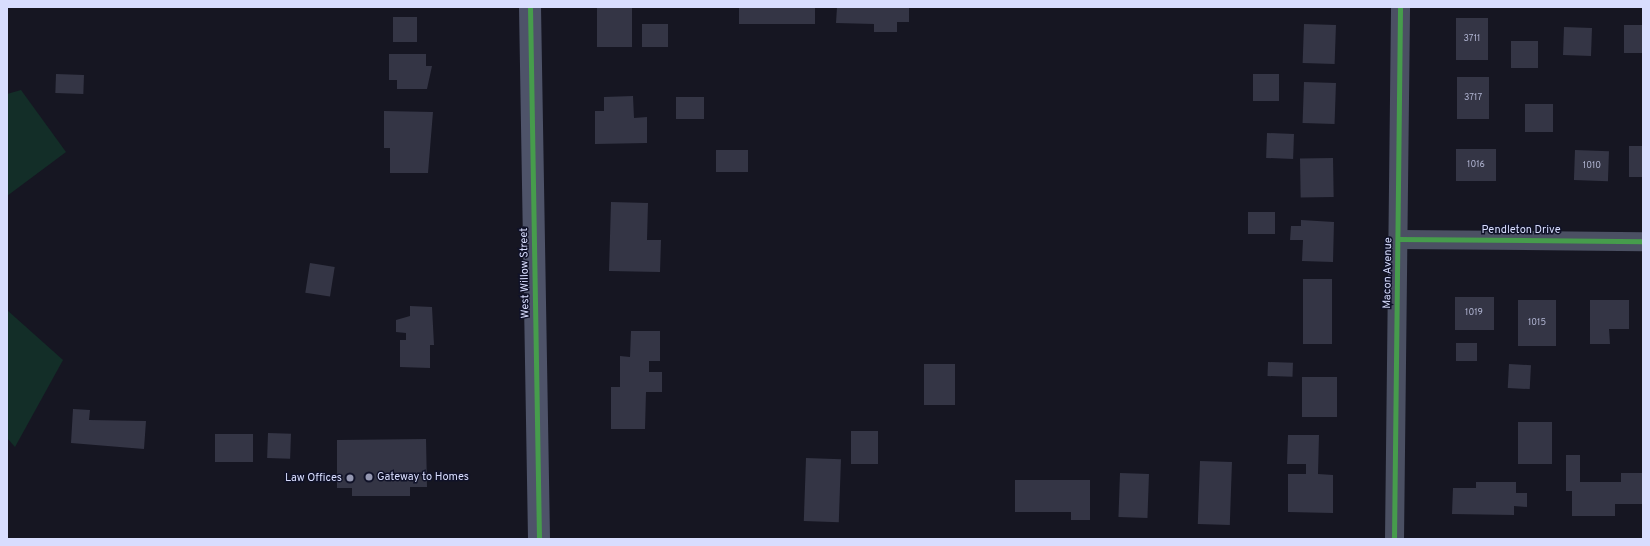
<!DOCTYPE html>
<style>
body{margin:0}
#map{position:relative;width:1650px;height:546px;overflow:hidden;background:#161622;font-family:Overpass,sans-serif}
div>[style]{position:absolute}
.green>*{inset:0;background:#132e28}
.building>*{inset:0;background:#343545;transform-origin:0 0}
.street>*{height:19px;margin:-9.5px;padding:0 9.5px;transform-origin:9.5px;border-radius:9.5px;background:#4b5063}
.secondary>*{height:22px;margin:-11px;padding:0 11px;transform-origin:11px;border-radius:11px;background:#4e5369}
.cycleway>*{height:5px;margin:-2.5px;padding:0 2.5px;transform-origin:2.5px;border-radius:2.5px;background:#469c4c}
.dots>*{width:11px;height:11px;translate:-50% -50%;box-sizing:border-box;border:2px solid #101228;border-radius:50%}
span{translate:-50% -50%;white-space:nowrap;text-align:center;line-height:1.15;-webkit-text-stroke:3px #101228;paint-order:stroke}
.number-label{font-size:9px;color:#afb3d0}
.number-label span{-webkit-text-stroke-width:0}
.street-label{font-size:11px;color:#d8ddfe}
.poi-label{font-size:11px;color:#d8ddfe}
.left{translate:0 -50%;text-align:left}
.right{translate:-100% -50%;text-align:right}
.frame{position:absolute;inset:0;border:8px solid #d8ddfe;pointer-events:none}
</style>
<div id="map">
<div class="green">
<i style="clip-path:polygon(21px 90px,66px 152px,7px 196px,7px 94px)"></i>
<i style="clip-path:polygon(7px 310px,63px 360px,15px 447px,7px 438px)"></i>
</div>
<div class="building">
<i style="left:597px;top:7px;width:35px;height:40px"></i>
<i style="left:739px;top:7px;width:76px;height:17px"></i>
<i style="clip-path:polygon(837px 7px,909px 7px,909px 22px,897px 22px,897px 32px,874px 32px,874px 24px,836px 23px)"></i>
<i style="left:417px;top:17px;width:25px;height:24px;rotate:90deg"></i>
<i style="left:1456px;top:18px;width:32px;height:42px"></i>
<i style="left:642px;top:24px;width:26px;height:23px"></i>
<i style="left:1304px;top:24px;width:32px;height:39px;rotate:2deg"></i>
<i style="left:1624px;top:25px;width:19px;height:28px"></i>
<i style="left:1564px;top:27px;width:28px;height:28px;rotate:2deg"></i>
<i style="left:1511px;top:41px;width:27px;height:27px"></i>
<i style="clip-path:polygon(389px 54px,426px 54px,426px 66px,432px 66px,427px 89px,397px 89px,397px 80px,389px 80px)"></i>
<i style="left:56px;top:74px;width:28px;height:19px;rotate:2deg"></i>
<i style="left:1253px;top:74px;width:26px;height:27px"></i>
<i style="left:1457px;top:77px;width:32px;height:42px"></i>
<i style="left:1304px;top:82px;width:32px;height:41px;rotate:2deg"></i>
<i style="clip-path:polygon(633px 96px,634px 118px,647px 117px,647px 143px,595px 144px,595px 111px,604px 111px,604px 97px)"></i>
<i style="left:676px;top:97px;width:28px;height:22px"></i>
<i style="left:1525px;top:104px;width:28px;height:28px"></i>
<i style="clip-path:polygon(384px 111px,433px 112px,428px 173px,390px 173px,390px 148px,384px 148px)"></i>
<i style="left:1267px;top:133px;width:27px;height:25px;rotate:2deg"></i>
<i style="left:1643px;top:146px;width:31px;height:14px;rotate:90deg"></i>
<i style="left:1456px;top:149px;width:40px;height:32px"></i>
<i style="left:716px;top:150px;width:32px;height:22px"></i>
<i style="left:1575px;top:150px;width:34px;height:30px;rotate:2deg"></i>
<i style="left:1333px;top:158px;width:39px;height:33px;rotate:89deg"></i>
<i style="clip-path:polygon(611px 202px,648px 203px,647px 240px,661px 240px,660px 272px,609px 271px)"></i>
<i style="left:1248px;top:212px;width:27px;height:22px"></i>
<i style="clip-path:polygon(1301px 220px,1334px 222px,1333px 262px,1302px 261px,1303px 240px,1290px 240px,1291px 226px,1301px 226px)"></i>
<i style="left:310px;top:263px;width:25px;height:30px;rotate:9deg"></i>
<i style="left:1303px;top:279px;width:29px;height:65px"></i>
<i style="left:1455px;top:297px;width:39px;height:33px"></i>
<i style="left:1518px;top:300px;width:38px;height:46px"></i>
<i style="clip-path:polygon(1590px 300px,1629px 300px,1629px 329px,1609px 329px,1610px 344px,1590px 344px)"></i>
<i style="clip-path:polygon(410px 306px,432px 307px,434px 345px,430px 345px,430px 368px,400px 367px,400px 340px,406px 340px,406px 333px,396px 332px,396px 320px,410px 316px)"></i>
<i style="clip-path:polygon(631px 331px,660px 331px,660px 361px,649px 361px,649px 372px,662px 372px,662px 392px,646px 392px,645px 429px,611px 429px,611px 387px,620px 387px,620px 356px,630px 357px)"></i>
<i style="left:1456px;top:343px;width:21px;height:18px"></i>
<i style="left:1268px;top:362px;width:25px;height:14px;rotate:2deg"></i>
<i style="left:924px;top:364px;width:31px;height:41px"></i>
<i style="left:1509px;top:364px;width:22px;height:24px;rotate:3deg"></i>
<i style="left:1302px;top:377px;width:35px;height:40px"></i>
<i style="clip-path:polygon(73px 409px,90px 410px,89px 420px,146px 421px,144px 449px,71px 443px)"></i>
<i style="left:1518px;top:422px;width:34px;height:42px"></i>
<i style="left:851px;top:431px;width:27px;height:33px"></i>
<i style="left:268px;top:433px;width:23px;height:25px;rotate:2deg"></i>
<i style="left:215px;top:434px;width:38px;height:28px"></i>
<i style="clip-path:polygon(1288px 435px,1319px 435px,1318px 474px,1333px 475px,1333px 513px,1288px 512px,1288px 474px,1306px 474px,1306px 464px,1287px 464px)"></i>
<i style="clip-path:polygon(426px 439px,427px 487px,410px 487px,410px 496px,352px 496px,352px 488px,337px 488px,337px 440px)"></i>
<i style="clip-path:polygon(1566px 455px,1580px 455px,1580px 482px,1621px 482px,1621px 473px,1643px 473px,1643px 504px,1615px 504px,1615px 516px,1572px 516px,1572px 491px,1566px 491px)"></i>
<i style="left:806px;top:458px;width:35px;height:63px;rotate:2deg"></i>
<i style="left:1200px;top:461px;width:32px;height:63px;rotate:2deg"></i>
<i style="left:1120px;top:473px;width:29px;height:44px;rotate:2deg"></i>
<i style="clip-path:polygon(1015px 480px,1090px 480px,1090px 520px,1071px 520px,1071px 512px,1015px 512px)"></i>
<i style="clip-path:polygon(1476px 482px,1516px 482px,1516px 493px,1527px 493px,1527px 507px,1514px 506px,1514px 515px,1452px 514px,1453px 488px,1476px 488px)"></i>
</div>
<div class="street">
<i style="left:1398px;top:239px;width:245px;rotate:0.5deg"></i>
<i style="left:1394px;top:539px;width:532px;rotate:-89.35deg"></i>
</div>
<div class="secondary">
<i style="left:530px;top:7px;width:532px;rotate:89.03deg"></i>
</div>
<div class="cycleway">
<i style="left:530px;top:7px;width:532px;rotate:89.03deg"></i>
<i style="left:1398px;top:239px;width:245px;rotate:0.5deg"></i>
<i style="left:1394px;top:539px;width:532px;rotate:-89.35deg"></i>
</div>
<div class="dots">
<i style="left:369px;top:477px;background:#9497b1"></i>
<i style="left:350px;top:478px;background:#9497b1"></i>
</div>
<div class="number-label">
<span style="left:1472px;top:39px">3711</span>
<span style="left:1473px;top:98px">3717</span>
<span style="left:1476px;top:165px">1016</span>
<span style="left:1592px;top:166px">1010</span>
<span style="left:1474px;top:313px">1019</span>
<span style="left:1537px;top:323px">1015</span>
</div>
<div class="street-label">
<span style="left:1521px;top:230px">Pendleton Drive</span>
<span style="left:525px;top:273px;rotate:-91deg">West Willow Street</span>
<span style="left:1388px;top:273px;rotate:-89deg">Macon Avenue</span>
</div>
<div class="poi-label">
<span class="left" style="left:377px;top:477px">Gateway to Homes</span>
<span class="right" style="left:342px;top:478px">Law Offices</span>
</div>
<div class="frame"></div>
</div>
